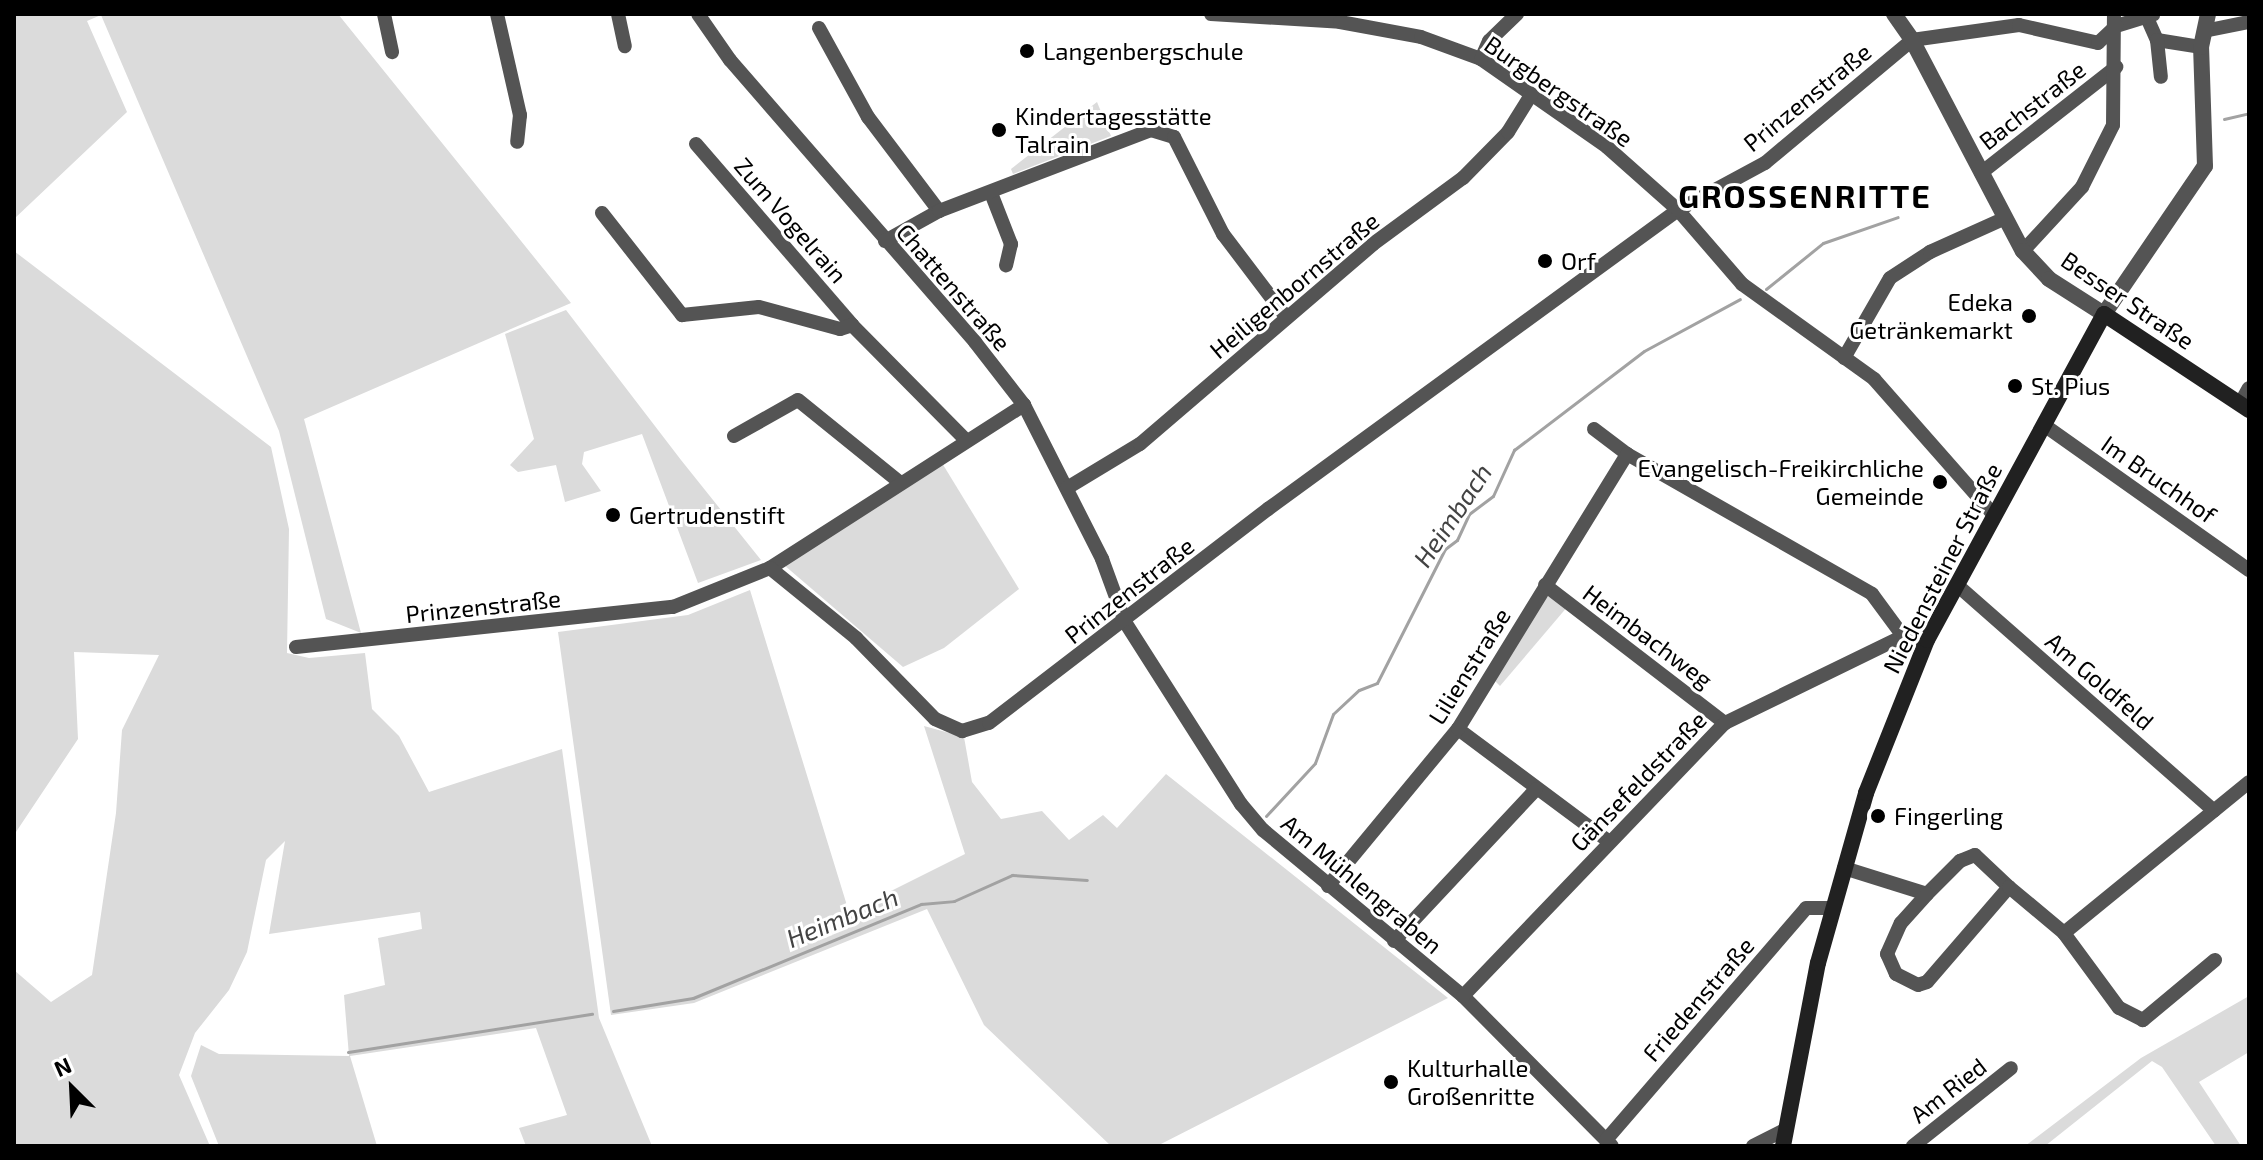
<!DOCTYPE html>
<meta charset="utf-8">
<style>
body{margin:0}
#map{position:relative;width:2263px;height:1160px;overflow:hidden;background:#fff;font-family:"Exo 2",sans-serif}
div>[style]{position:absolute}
.green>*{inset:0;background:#dbdbdb}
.stream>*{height:3px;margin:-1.5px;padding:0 1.5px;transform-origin:1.5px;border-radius:1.5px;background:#a2a2a2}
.minor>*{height:14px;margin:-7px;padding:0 7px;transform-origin:7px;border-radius:7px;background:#545454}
.tertiary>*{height:16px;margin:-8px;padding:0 8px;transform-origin:8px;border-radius:8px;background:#545454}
.secondary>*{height:16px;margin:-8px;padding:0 8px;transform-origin:8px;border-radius:8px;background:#212121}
.dots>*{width:22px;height:22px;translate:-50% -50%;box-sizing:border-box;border:4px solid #fff;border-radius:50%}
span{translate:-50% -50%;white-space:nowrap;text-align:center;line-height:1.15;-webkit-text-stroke:6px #fff;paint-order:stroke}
.poi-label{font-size:24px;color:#000}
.left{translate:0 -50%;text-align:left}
.right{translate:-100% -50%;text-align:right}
.street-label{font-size:24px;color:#000}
.water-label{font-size:26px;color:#434343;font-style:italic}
.district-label{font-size:32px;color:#000;font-weight:700;letter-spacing:2px}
.frame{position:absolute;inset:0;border:16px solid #000;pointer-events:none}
.north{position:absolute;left:32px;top:1048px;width:80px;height:80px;-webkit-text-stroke:6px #fff;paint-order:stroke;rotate:336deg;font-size:22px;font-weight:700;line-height:32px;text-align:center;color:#000}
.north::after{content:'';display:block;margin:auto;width:28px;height:36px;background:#000;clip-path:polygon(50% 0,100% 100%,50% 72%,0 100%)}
</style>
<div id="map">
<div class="green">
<i style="clip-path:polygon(14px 14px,338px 14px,571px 303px,304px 419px,361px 633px,326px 619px,279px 431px,101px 15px,87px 21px,127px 112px,14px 219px)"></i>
<i style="clip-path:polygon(1097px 102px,1111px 136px,1013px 174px,1011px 169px)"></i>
<i style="clip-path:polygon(14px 251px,271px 447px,289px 529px,287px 653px,309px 658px,365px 653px,372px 709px,399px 736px,429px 792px,562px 749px,599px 1018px,652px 1146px,526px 1146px,519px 1128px,567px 1115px,536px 1028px,350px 1056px,377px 1146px,219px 1146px,191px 1076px,201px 1045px,219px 1054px,349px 1056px,344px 995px,385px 985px,378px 938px,422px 929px,420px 912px,269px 934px,285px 841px,266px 860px,247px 952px,229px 990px,195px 1033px,179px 1075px,210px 1146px,14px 1146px,14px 970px,51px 1002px,92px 975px,116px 813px,122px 730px,159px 655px,74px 652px,78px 739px,14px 835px)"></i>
<i style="clip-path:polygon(566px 310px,681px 460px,761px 560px,698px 583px,642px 434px,584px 452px,582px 464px,601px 491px,565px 502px,556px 465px,518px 472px,510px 465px,534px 439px,505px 334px)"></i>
<i style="clip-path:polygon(942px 463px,1019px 589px,944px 648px,903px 667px,784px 565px)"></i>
<i style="clip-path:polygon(750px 590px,849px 912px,965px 854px,924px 726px,964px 737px,972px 782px,1001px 819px,1042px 811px,1069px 840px,1103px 815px,1117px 828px,1166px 774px,1448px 998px,1157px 1146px,1111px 1146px,984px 1025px,927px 909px,694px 1003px,611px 1015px,558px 632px,688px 615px)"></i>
<i style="clip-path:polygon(1552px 594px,1568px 606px,1500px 686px,1493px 679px,1542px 601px)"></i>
<i style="clip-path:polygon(2249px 996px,2249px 1052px,2199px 1082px,2241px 1146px,2216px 1146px,2162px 1067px,2152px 1061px,2045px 1146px,2025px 1146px,2141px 1058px)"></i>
</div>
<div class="stream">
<i style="left:2224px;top:119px;width:26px;rotate:-13deg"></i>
<i style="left:1766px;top:289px;width:73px;rotate:-38.9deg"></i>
<i style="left:1823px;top:243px;width:79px;rotate:-19.1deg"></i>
<i style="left:1266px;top:816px;width:72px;rotate:-47.2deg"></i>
<i style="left:1315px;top:763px;width:52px;rotate:-69.8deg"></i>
<i style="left:1333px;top:714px;width:35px;rotate:-43deg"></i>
<i style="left:1359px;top:690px;width:19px;rotate:-21deg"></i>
<i style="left:1377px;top:683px;width:150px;rotate:-63.1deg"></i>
<i style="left:1445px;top:549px;width:15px;rotate:-37deg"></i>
<i style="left:1457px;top:540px;width:29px;rotate:-65deg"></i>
<i style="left:1469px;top:514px;width:30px;rotate:-37deg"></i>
<i style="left:1493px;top:496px;width:51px;rotate:-65.5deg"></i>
<i style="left:1514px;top:450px;width:163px;rotate:-37.3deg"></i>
<i style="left:1644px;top:351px;width:109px;rotate:-28.4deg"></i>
<i style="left:613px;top:1011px;width:81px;rotate:-9.2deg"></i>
<i style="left:693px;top:998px;width:247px;rotate:-22.4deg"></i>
<i style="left:921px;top:904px;width:33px;rotate:-5deg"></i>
<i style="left:954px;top:901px;width:64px;rotate:-24.1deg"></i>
<i style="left:1012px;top:875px;width:75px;rotate:3.8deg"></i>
<i style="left:348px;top:1052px;width:247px;rotate:-8.9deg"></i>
</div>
<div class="minor">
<i style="left:384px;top:14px;width:39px;rotate:78deg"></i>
<i style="left:497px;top:14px;width:104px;rotate:77.2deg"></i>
<i style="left:520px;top:115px;width:27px;rotate:96deg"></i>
<i style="left:618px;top:14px;width:33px;rotate:78deg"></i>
<i style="left:698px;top:14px;width:56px;rotate:55.2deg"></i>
<i style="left:730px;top:60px;width:374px;rotate:49deg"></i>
<i style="left:975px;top:342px;width:80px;rotate:52.1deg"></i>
<i style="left:1024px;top:405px;width:173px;rotate:63.1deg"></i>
<i style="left:1102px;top:559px;width:67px;rotate:69.9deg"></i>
<i style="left:1125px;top:622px;width:216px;rotate:57.5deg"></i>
<i style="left:1241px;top:804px;width:34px;rotate:50deg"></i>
<i style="left:1263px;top:830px;width:260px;rotate:39.7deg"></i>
<i style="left:1463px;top:996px;width:211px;rotate:45.2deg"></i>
<i style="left:1211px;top:14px;width:129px;rotate:3.5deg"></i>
<i style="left:1340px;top:22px;width:82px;rotate:10.5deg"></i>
<i style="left:1421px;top:37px;width:64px;rotate:20.1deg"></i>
<i style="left:1481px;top:59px;width:154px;rotate:34.9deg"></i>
<i style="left:1607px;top:147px;width:95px;rotate:41.6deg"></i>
<i style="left:1678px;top:210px;width:98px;rotate:49.1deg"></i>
<i style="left:1742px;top:284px;width:163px;rotate:35.7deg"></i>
<i style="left:1874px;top:379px;width:179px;rotate:48.6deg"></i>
<i style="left:2148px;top:20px;width:22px;rotate:66deg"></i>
<i style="left:2157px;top:40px;width:45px;rotate:9deg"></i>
<i style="left:2116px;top:26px;width:39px;rotate:-17deg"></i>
<i style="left:819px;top:28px;width:102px;rotate:61.2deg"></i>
<i style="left:868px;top:117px;width:118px;rotate:52.9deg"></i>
<i style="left:2204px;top:31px;width:46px;rotate:-11.3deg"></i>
<i style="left:2157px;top:40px;width:37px;rotate:84deg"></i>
<i style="left:1481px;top:59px;width:20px;rotate:-66deg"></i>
<i style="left:1489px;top:41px;width:39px;rotate:-44deg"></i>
<i style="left:696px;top:144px;width:239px;rotate:49.2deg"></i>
<i style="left:852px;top:325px;width:162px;rotate:45.3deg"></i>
<i style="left:1981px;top:173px;width:172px;rotate:-38.1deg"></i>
<i style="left:991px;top:193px;width:55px;rotate:68.6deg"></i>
<i style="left:1011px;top:244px;width:22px;rotate:103deg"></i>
<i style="left:602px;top:213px;width:130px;rotate:51.9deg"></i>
<i style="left:682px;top:315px;width:77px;rotate:-5.9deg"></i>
<i style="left:759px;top:307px;width:84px;rotate:15.2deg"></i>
<i style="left:840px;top:329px;width:13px;rotate:-18deg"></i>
<i style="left:885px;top:241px;width:62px;rotate:-29.1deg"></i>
<i style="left:939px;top:211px;width:227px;rotate:-20.9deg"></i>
<i style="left:1151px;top:130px;width:24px;rotate:17deg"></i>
<i style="left:1174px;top:137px;width:109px;rotate:63.2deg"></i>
<i style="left:1223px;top:234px;width:104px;rotate:52.8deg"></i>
<i style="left:2023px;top:251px;width:87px;rotate:-47.3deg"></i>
<i style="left:2082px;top:187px;width:69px;rotate:-63.4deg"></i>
<i style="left:2113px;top:125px;width:111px;rotate:-89.5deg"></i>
<i style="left:1844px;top:358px;width:92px;rotate:-60.1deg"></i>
<i style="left:1890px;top:278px;width:48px;rotate:-33deg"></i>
<i style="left:1930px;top:252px;width:80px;rotate:-24.3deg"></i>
<i style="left:2240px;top:404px;width:18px;rotate:-61deg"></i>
<i style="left:2044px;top:425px;width:251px;rotate:35.3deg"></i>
<i style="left:1594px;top:429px;width:41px;rotate:37.1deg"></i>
<i style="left:1627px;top:454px;width:282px;rotate:29.7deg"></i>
<i style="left:1872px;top:594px;width:52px;rotate:53.6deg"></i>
<i style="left:734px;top:436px;width:73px;rotate:-29.4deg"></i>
<i style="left:798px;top:400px;width:129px;rotate:39deg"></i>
<i style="left:1067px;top:488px;width:85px;rotate:-31.1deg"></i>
<i style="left:1140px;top:444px;width:307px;rotate:-40.6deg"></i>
<i style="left:1373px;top:244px;width:112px;rotate:-36.3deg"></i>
<i style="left:1463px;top:178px;width:64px;rotate:-45.6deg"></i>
<i style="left:1508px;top:132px;width:44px;rotate:-58.1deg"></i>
<i style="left:770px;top:568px;width:302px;rotate:-32.7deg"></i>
<i style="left:1545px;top:585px;width:227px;rotate:37.5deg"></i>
<i style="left:1957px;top:585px;width:342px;rotate:41.3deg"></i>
<i style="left:296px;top:647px;width:379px;rotate:-6.1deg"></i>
<i style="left:673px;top:607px;width:105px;rotate:-21.9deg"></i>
<i style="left:770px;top:568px;width:111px;rotate:39.1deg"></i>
<i style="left:856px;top:638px;width:113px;rotate:45.7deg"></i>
<i style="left:935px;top:719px;width:30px;rotate:24deg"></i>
<i style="left:962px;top:731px;width:28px;rotate:-17deg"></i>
<i style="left:989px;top:723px;width:352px;rotate:-37.5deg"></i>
<i style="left:1268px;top:509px;width:507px;rotate:-36.1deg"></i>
<i style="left:1678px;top:210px;width:99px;rotate:-28.4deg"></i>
<i style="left:1765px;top:163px;width:192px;rotate:-39.9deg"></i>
<i style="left:1912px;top:40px;width:108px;rotate:-8deg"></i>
<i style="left:2019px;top:25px;width:81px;rotate:12.8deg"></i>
<i style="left:2098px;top:43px;width:25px;rotate:-43deg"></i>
<i style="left:1458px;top:729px;width:187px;rotate:36.7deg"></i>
<i style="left:1844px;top:868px;width:87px;rotate:17.4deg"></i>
<i style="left:1927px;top:894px;width:47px;rotate:-45deg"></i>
<i style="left:1960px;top:861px;width:16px;rotate:-22deg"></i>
<i style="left:1975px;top:855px;width:47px;rotate:43.3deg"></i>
<i style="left:2009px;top:887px;width:125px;rotate:130.8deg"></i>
<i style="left:1927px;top:982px;width:9px;rotate:162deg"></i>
<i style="left:1918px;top:985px;width:25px;rotate:-153deg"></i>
<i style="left:1896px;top:974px;width:22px;rotate:-114deg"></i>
<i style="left:1887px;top:954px;width:34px;rotate:-66deg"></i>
<i style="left:1901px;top:923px;width:39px;rotate:-48deg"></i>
<i style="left:1328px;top:886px;width:204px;rotate:-50.4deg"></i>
<i style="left:1458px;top:729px;width:323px;rotate:-58.4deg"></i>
<i style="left:2009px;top:887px;width:72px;rotate:39.9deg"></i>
<i style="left:1394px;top:941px;width:208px;rotate:-46.9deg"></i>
<i style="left:2215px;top:960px;width:94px;rotate:140.2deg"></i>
<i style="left:2143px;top:1020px;width:27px;rotate:-153deg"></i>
<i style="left:2119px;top:1008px;width:93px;rotate:-126.3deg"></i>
<i style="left:2064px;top:933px;width:239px;rotate:-39.2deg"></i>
<i style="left:1463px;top:996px;width:378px;rotate:-46.2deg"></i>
<i style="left:1725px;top:723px;width:198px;rotate:-26deg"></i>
<i style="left:1903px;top:636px;width:24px;rotate:9deg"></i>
<i style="left:1606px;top:1140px;width:306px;rotate:-49.2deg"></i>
<i style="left:1806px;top:908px;width:26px"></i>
<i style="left:1753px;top:1146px;width:35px;rotate:-27deg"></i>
<i style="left:1913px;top:1146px;width:125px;rotate:-38.5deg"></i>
</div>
<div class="tertiary">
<i style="left:1894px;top:14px;width:32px;rotate:55deg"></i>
<i style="left:1912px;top:40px;width:238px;rotate:62.3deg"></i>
<i style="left:2023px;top:251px;width:38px;rotate:47deg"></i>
<i style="left:2049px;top:279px;width:65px;rotate:32.5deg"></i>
<i style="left:2104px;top:314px;width:179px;rotate:-55.7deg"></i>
<i style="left:2205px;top:166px;width:119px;rotate:-91.9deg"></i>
<i style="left:2201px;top:47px;width:34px;rotate:-78deg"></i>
</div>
<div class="secondary">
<i style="left:1783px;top:1146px;width:186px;rotate:-79.2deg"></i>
<i style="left:1818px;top:963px;width:177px;rotate:-74.2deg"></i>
<i style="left:1866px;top:793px;width:165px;rotate:-68.3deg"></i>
<i style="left:1927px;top:640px;width:371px;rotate:-61.5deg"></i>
<i style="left:2104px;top:314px;width:174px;rotate:33.5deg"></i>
</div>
<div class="dots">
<i style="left:1027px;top:51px;background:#000"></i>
<i style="left:999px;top:130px;background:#000"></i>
<i style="left:1545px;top:261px;background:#000"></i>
<i style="left:2029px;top:316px;background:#000"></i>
<i style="left:2015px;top:386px;background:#000"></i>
<i style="left:1940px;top:482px;background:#000"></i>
<i style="left:613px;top:515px;background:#000"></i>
<i style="left:1878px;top:816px;background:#000"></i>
<i style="left:1391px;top:1082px;background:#000"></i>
</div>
<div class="poi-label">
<span class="left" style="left:1043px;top:51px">Langenbergschule</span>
<span class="left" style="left:1015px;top:130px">Kindertagesstätte<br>Talrain</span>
<span class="left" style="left:1561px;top:261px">Orf</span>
<span class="right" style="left:2013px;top:316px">Edeka<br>Getränkemarkt</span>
<span class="left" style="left:2031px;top:386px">St. Pius</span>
<span class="right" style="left:1924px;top:482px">Evangelisch-Freikirchliche<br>Gemeinde</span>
<span class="left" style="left:629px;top:515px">Gertrudenstift</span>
<span class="left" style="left:1894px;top:816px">Fingerling</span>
<span class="left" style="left:1407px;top:1082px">Kulturhalle<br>Großenritte</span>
</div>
<div class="street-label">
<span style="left:1559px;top:91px;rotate:35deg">Burgbergstraße</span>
<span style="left:1807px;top:97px;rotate:-39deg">Prinzenstraße</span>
<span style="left:2032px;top:105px;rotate:-38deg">Bachstraße</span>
<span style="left:791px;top:220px;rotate:49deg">Zum Vogelrain</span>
<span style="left:1294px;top:285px;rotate:-40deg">Heiligenbornstraße</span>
<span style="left:954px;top:287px;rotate:49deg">Chattenstraße</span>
<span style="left:2128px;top:300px;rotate:34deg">Besser Straße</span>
<span style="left:2159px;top:479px;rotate:35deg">Im Bruchhof</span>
<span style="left:1942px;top:568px;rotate:-63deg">Niedensteiner Straße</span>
<span style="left:1129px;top:590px;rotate:-38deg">Prinzenstraße</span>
<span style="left:483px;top:606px;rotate:-6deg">Prinzenstraße</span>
<span style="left:1648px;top:636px;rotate:37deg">Heimbachweg</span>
<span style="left:1469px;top:666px;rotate:-58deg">Lilienstraße</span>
<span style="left:2100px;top:681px;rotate:41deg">Am Goldfeld</span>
<span style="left:1638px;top:781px;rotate:-46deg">Gänsefeldstraße</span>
<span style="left:1362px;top:884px;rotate:40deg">Am Mühlengraben</span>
<span style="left:1698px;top:999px;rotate:-49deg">Friedenstraße</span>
<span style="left:1948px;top:1090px;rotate:-38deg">Am Ried</span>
</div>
<div class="water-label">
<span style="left:1452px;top:515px;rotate:-56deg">Heimbach</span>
<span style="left:842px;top:917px;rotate:-22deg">Heimbach</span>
</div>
<div class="district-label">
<span style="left:1805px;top:195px">GROSSENRITTE</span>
</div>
<div class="frame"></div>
<div class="north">N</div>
</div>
